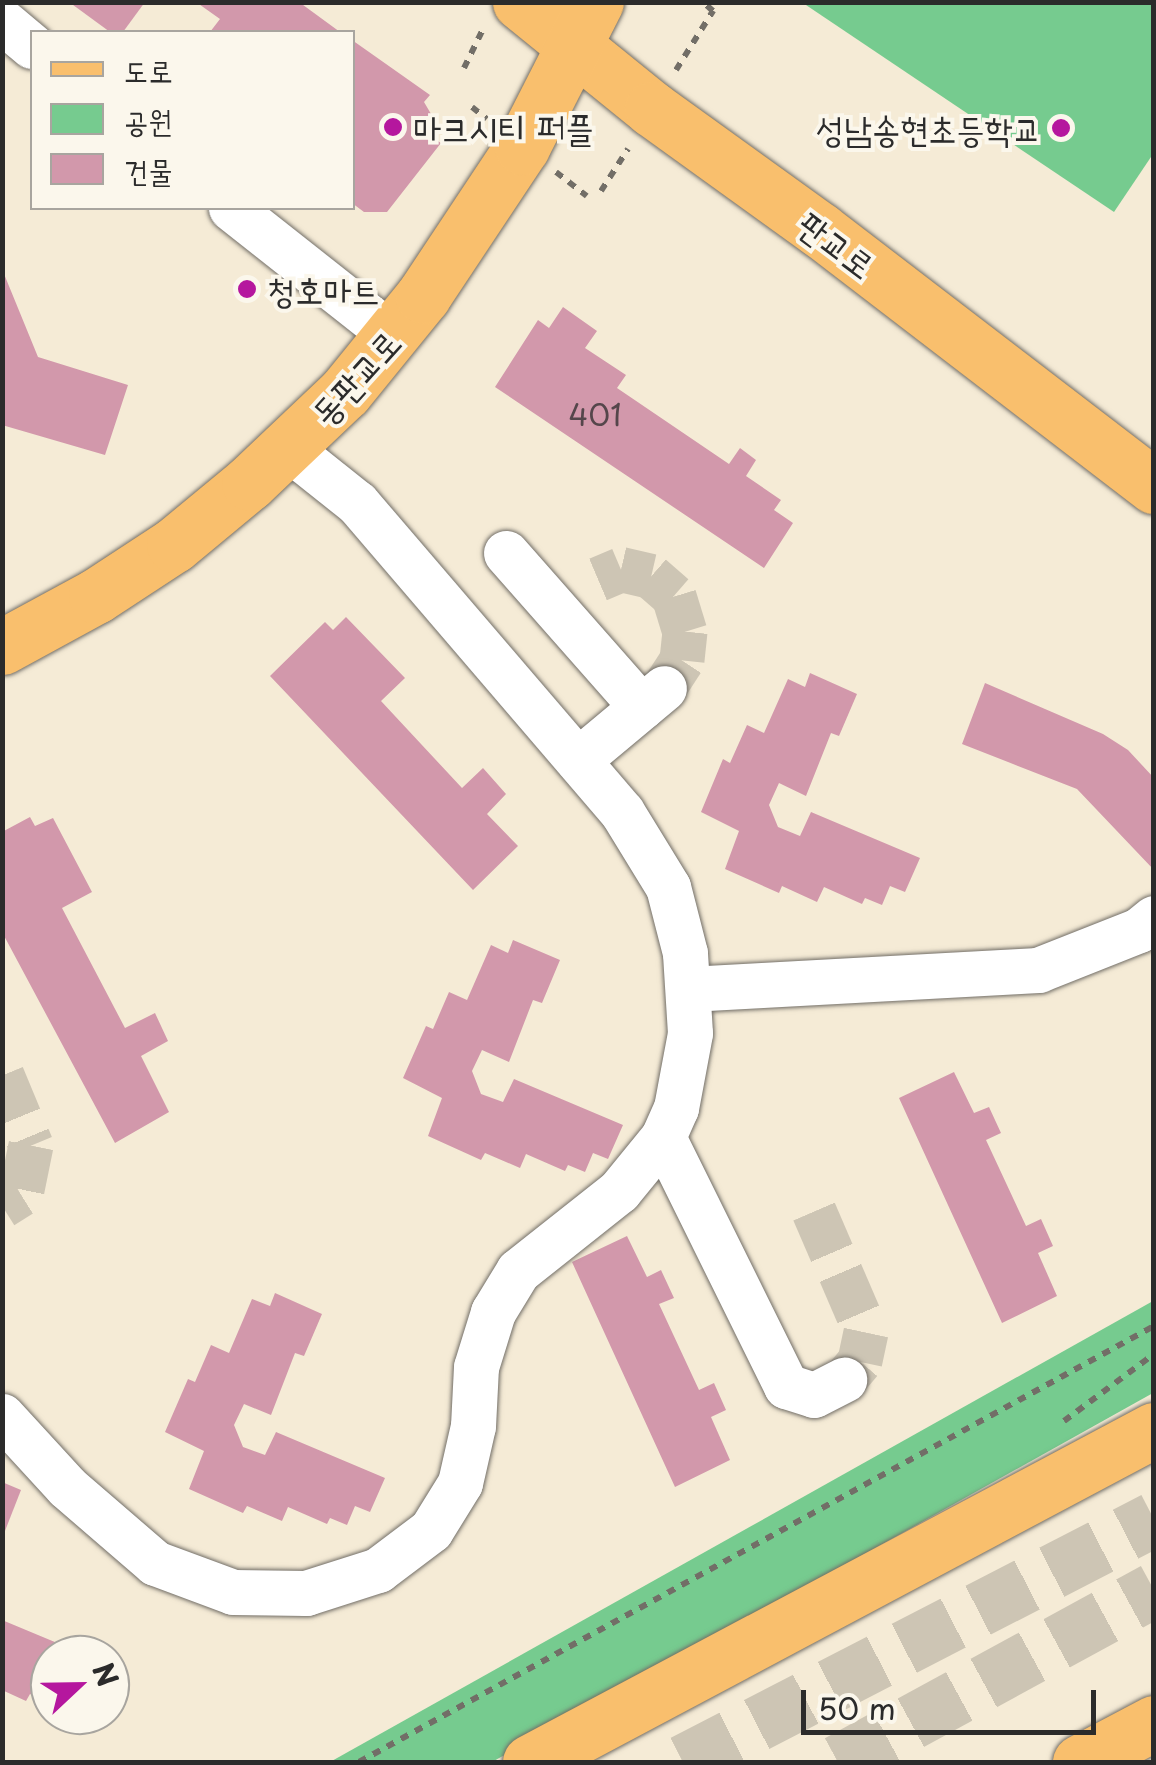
<!DOCTYPE html>
<meta charset="utf-8">
<style>
body{margin:0}
#map{position:relative;width:1156px;height:1765px;overflow:hidden;background:#f5ebd6;font-family:"Playpen Sans","Poor Story",sans-serif}
div>[style]{position:absolute}
.green>*{inset:0;background:#76cb8f}
.building>*{inset:0;background:#d298ab}
.minor-tunnel>*{height:45px;margin-top:-22.5px;transform-origin:0;background:repeating-linear-gradient(90deg,#cdc5b4 0 45px,transparent 0 67px)}
.highway-tunnel>*{height:55px;margin-top:-27.5px;transform-origin:0;background:repeating-linear-gradient(90deg,#cdc5b4 0 55px,transparent 0 83px)}
.path>*{height:6px;margin-top:-3px;transform-origin:0;background:repeating-linear-gradient(90deg,#726e67 0 8px,transparent 0 16px)}
.roads{filter:drop-shadow(0 0 2px #726e67) drop-shadow(0 0 2px #726e67)}
.minor>*{height:45px;margin:-22.5px;padding:0 22.5px;transform-origin:22.5px;border-radius:22.5px;background:#fff}
.major>*{height:55px;margin:-27.5px;padding:0 27.5px;transform-origin:27.5px;border-radius:27.5px;background:#f9bf6d}
.highway>*{height:55px;margin:-27.5px;padding:0 27.5px;transform-origin:27.5px;border-radius:27.5px;background:#f9bf6d}
.dots>*{width:28px;height:28px;translate:-50% -50%;box-sizing:border-box;border:5px solid #fbf7ec;border-radius:50%}
span{translate:-50% -50%;white-space:nowrap;text-align:center;line-height:1.15;-webkit-text-stroke:8px #fbf7ec;paint-order:stroke}
.number-label{font-size:30px;color:#55464b}
.number-label span{-webkit-text-stroke-width:0}
.poi-label{font-size:35px;color:#2b2b2b}
.left{translate:0 -50%;text-align:left}
.right{translate:-100% -50%;text-align:right}
.street-label{font-size:35px;color:#2b2b2b}
.frame{position:absolute;inset:0;border:5px solid #2b2b2b;pointer-events:none}
.legend{position:absolute;left:30px;top:30px;width:325px;height:180px;box-sizing:border-box;background:#fbf7ec;border:2px solid #a8a59f;margin:0;padding:12px 18px;list-style:none;font-size:30px;color:#2b2b2b}
.legend li{display:flex;align-items:center;gap:20px;height:50px}
.legend b{width:50px;border:2px solid #a8a59f}
.north{position:absolute;left:30px;top:1635px;width:100px;height:100px;box-sizing:border-box;background:#fbf7ec;border:2px solid #a8a59f;border-radius:50%;rotate:68deg;font-size:28px;font-weight:700;line-height:40px;text-align:center;color:#2b2b2b}
.north::after{content:'';display:block;margin:auto;width:35px;height:45px;background:#b5179e;clip-path:polygon(50% 0,100% 100%,50% 72%,0 100%)}
.scale{position:absolute;left:801px;top:1690px;width:295px;height:45px;box-sizing:border-box;border:5px solid #2b2b2b;border-top:0;padding-left:12px;font-size:30px;line-height:35px;white-space:nowrap;color:#2b2b2b;-webkit-text-stroke:8px #fbf7ec;paint-order:stroke}
</style>
<div id="map">
<div class="green">
<i style="clip-path:polygon(803px 3px,1153px 3px,1153px 154px,1114px 212px)"></i>
<i style="clip-path:polygon(1153px 1301px,1153px 1393px,492px 1762px,330px 1762px)"></i>
</div>
<div class="building">
<i style="clip-path:polygon(69px 2px,145px 2px,123px 32px,110px 32px)"></i>
<i style="clip-path:polygon(196px 2px,299px 2px,340px 32px,210px 32px,220px 19px)"></i>
<i style="clip-path:polygon(352px 40px,430px 95px,424px 102px,434px 119px,430px 136px,441px 143px,387px 212px,364px 212px,352px 203px)"></i>
<i style="clip-path:polygon(2px 269px,38px 357px,128px 385px,105px 455px,2px 425px)"></i>
<i style="clip-path:polygon(563px 307px,597px 331px,585px 348px,626px 375px,617px 388px,729px 464px,740px 448px,756px 460px,746px 476px,781px 500px,774px 510px,793px 523px,764px 568px,495px 387px,538px 320px,549px 328px)"></i>
<i style="clip-path:polygon(346px 617px,405px 678px,381px 701px,462px 788px,483px 768px,506px 794px,487px 814px,518px 846px,473px 890px,270px 676px,325px 622px,333px 630px)"></i>
<i style="clip-path:polygon(810px 673px,857px 694px,839px 736px,831px 733px,806px 796px,779px 783px,769px 805px,778px 827px,800px 836px,811px 812px,920px 858px,905px 892px,890px 886px,882px 905px,865px 898px,862px 904px,824px 887px,817px 902px,782px 886px,779px 893px,725px 869px,739px 831px,701px 812px,723px 759px,730px 763px,747px 725px,764px 733px,788px 679px,805px 687px)"></i>
<i style="clip-path:polygon(985px 683px,1103px 734px,1128px 750px,1154px 778px,1154px 870px,1077px 789px,962px 744px)"></i>
<i style="clip-path:polygon(30px 817px,35px 826px,53px 818px,92px 892px,62px 908px,125px 1028px,155px 1013px,168px 1041px,141px 1056px,169px 1112px,115px 1143px,2px 932px,2px 832px)"></i>
<i style="clip-path:polygon(513px 940px,560px 960px,542px 1003px,533px 1000px,509px 1062px,482px 1050px,472px 1071px,481px 1094px,503px 1102px,514px 1079px,623px 1125px,608px 1159px,593px 1153px,585px 1172px,568px 1165px,565px 1171px,526px 1154px,520px 1168px,485px 1153px,481px 1160px,428px 1136px,442px 1098px,403px 1078px,426px 1026px,433px 1029px,449px 992px,467px 1000px,491px 945px,508px 953px)"></i>
<i style="clip-path:polygon(954px 1072px,974px 1113px,989px 1107px,1001px 1133px,986px 1140px,1026px 1226px,1041px 1219px,1053px 1246px,1038px 1253px,1057px 1296px,1002px 1323px,899px 1098px)"></i>
<i style="clip-path:polygon(627px 1236px,647px 1277px,661px 1270px,674px 1298px,659px 1304px,699px 1390px,714px 1383px,726px 1410px,711px 1417px,730px 1460px,675px 1487px,572px 1262px)"></i>
<i style="clip-path:polygon(275px 1293px,322px 1314px,304px 1356px,295px 1353px,271px 1415px,244px 1404px,234px 1425px,243px 1447px,265px 1455px,276px 1432px,385px 1478px,370px 1512px,355px 1506px,347px 1525px,330px 1518px,327px 1524px,288px 1507px,282px 1521px,247px 1506px,243px 1513px,189px 1489px,204px 1451px,165px 1432px,188px 1379px,195px 1382px,211px 1345px,229px 1353px,252px 1299px,270px 1306px)"></i>
<i style="clip-path:polygon(2px 1482px,21px 1490px,3px 1536px,2px 1536px)"></i>
<i style="clip-path:polygon(2px 1620px,86px 1655px,50px 1655px,47px 1701px,30px 1694px,26px 1701px,2px 1690px)"></i>
</div>
<div class="minor-tunnel">
<i style="left:598px;top:579px;width:25px;rotate:-23deg"></i>
<i style="left:621px;top:569px;width:31px;rotate:13deg"></i>
<i style="left:651px;top:576px;width:30px;rotate:41deg"></i>
<i style="left:674px;top:596px;width:37px;rotate:73deg"></i>
<i style="left:685px;top:631px;width:29px;rotate:96deg"></i>
<i style="left:682px;top:660px;width:33px;rotate:123deg"></i>
<i style="left:2px;top:1075px;width:76px;rotate:67.5deg"></i>
<i style="left:31px;top:1145px;width:50px;rotate:101.5deg"></i>
<i style="left:21px;top:1194px;width:22px;rotate:148deg"></i>
<i style="left:814px;top:1211px;width:132px;rotate:66.7deg"></i>
<i style="left:866px;top:1332px;width:30px;rotate:102deg"></i>
<i style="left:860px;top:1361px;width:25px;rotate:130deg"></i>
</div>
<div class="highway-tunnel">
<i style="left:683px;top:1762px;width:530px;rotate:-27.29deg"></i>
<i style="left:838px;top:1762px;width:360px;rotate:-28.6deg"></i>
</div>
<div class="path">
<i style="left:464px;top:68px;width:43px;rotate:-64deg"></i>
<i style="left:676px;top:70px;width:70px;rotate:-57.9deg"></i>
<i style="left:713px;top:11px;width:13px;rotate:-138deg"></i>
<i style="left:472px;top:107px;width:19px;rotate:39deg"></i>
<i style="left:556px;top:172px;width:39px;rotate:38deg"></i>
<i style="left:601px;top:191px;width:50px;rotate:-57.3deg"></i>
<i style="left:1064px;top:1421px;width:112px;rotate:-36.7deg"></i>
<i style="left:359px;top:1762px;width:907px;rotate:-28.74deg"></i>
</div>
<div class="roads">
<div class="minor">
<i style="left:2px;top:21px;width:39px;rotate:40deg"></i>
<i style="left:231px;top:208px;width:206px;rotate:38.3deg"></i>
<i style="left:506px;top:553px;width:205px;rotate:48.6deg"></i>
<i style="left:578px;top:760px;width:112px;rotate:-39.9deg"></i>
<i style="left:688px;top:989px;width:351px;rotate:-3.1deg"></i>
<i style="left:1038px;top:970px;width:109px;rotate:-21.6deg"></i>
<i style="left:1139px;top:930px;width:19px;rotate:-39deg"></i>
<i style="left:663px;top:1137px;width:278px;rotate:63.7deg"></i>
<i style="left:786px;top:1386px;width:29px;rotate:18deg"></i>
<i style="left:814px;top:1395px;width:34px;rotate:-27deg"></i>
<i style="left:2px;top:1416px;width:96px;rotate:47.5deg"></i>
<i style="left:67px;top:1487px;width:116px;rotate:40.8deg"></i>
<i style="left:155px;top:1563px;width:83px;rotate:20.4deg"></i>
<i style="left:233px;top:1592px;width:73px;rotate:0.8deg"></i>
<i style="left:306px;top:1593px;width:76px;rotate:-17.7deg"></i>
<i style="left:378px;top:1570px;width:66px;rotate:-37deg"></i>
<i style="left:431px;top:1530px;width:55px;rotate:-58.3deg"></i>
<i style="left:460px;top:1483px;width:58px;rotate:-77.2deg"></i>
<i style="left:473px;top:1426px;width:59px;rotate:-87.1deg"></i>
<i style="left:476px;top:1367px;width:58px;rotate:-72.8deg"></i>
<i style="left:493px;top:1312px;width:48px;rotate:-58.6deg"></i>
<i style="left:518px;top:1271px;width:129px;rotate:-38.4deg"></i>
<i style="left:619px;top:1191px;width:70px;rotate:-50.8deg"></i>
<i style="left:663px;top:1137px;width:32px;rotate:-66deg"></i>
<i style="left:676px;top:1108px;width:76px;rotate:-79.4deg"></i>
<i style="left:690px;top:1033px;width:80px;rotate:-93.6deg"></i>
<i style="left:685px;top:953px;width:68px;rotate:-104.4deg"></i>
<i style="left:668px;top:887px;width:88px;rotate:-121.5deg"></i>
<i style="left:622px;top:812px;width:407px;rotate:-130.6deg"></i>
<i style="left:357px;top:503px;width:88px;rotate:-141.4deg"></i>
</div>
<div class="major">
<i style="left:520px;top:2px;width:170px;rotate:39deg"></i>
<i style="left:652px;top:109px;width:207px;rotate:35.8deg"></i>
<i style="left:820px;top:230px;width:421px;rotate:37.5deg"></i>
<i style="left:2px;top:647px;width:107px;rotate:-28.5deg"></i>
<i style="left:96px;top:596px;width:93px;rotate:-33.2deg"></i>
<i style="left:174px;top:545px;width:97px;rotate:-39.6deg"></i>
<i style="left:249px;top:483px;width:132px;rotate:-43.5deg"></i>
<i style="left:345px;top:392px;width:124px;rotate:-50.9deg"></i>
<i style="left:423px;top:296px;width:179px;rotate:-56.4deg"></i>
<i style="left:522px;top:147px;width:163px;rotate:-63deg"></i>
</div>
<div class="highway">
<i style="left:530px;top:1762px;width:707px;rotate:-28.02deg"></i>
<i style="left:1080px;top:1762px;width:84px;rotate:-27.8deg"></i>
</div>
</div>
<div class="dots">
<i style="left:393px;top:127px;background:#b5179e"></i>
<i style="left:1061px;top:128px;background:#b5179e"></i>
<i style="left:247px;top:289px;background:#b5179e"></i>
</div>
<div class="number-label">
<span style="left:595px;top:414px">401</span>
</div>
<div class="poi-label">
<span class="left" style="left:413px;top:127px">마크시티 퍼플</span>
<span class="right" style="left:1041px;top:128px">성남송현초등학교</span>
<span class="left" style="left:267px;top:289px">청호마트</span>
</div>
<div class="street-label">
<span style="left:837px;top:244px;rotate:37deg">판교로</span>
<span style="left:355px;top:377px;rotate:-48deg">동판교로</span>
</div>
<div class="frame"></div>
<ul class="legend">
<li><b style="height:12px;background:#f9bf6d"></b>도로</li>
<li><b style="height:28px;background:#76cb8f"></b>공원</li>
<li><b style="height:28px;background:#d298ab"></b>건물</li>
</ul>
<div class="north">N</div>
<div class="scale">50 m</div>
</div>
